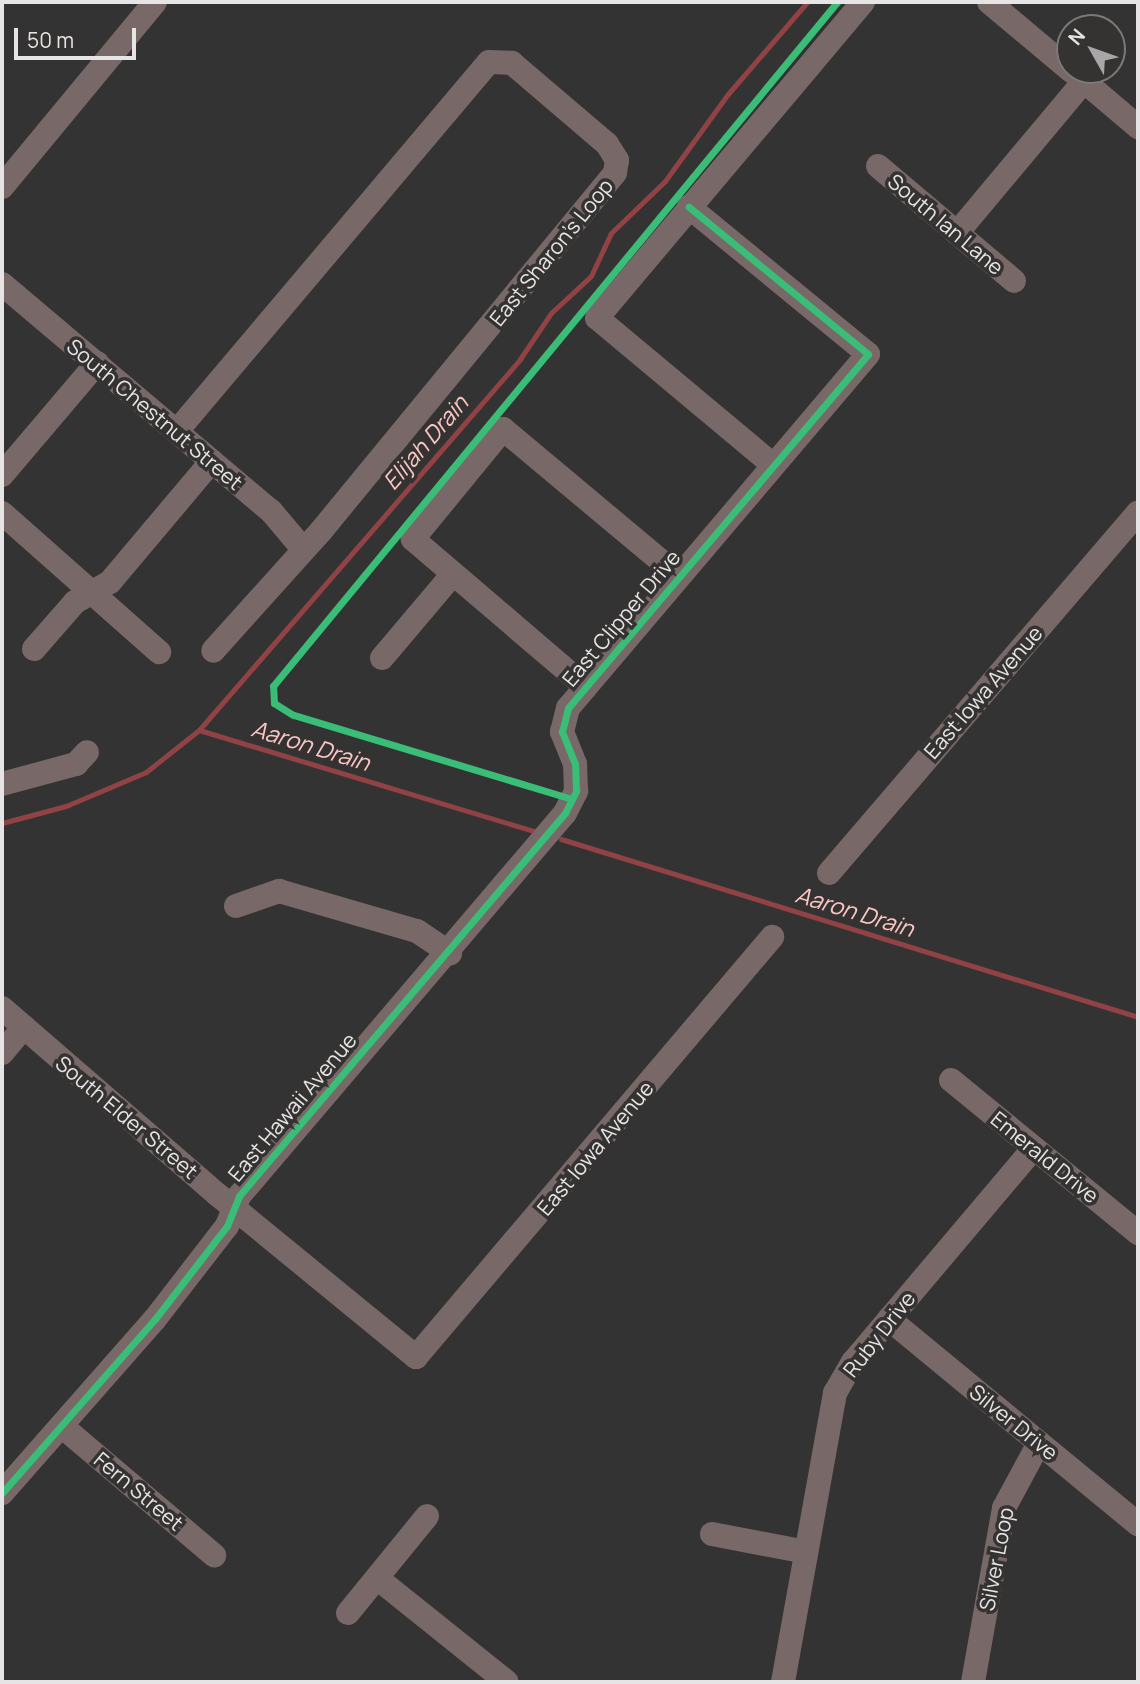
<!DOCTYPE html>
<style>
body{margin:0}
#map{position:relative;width:1140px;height:1684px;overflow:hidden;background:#343333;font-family:Manrope,sans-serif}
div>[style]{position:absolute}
.stream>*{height:5px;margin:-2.5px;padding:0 2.5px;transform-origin:2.5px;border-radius:2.5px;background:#914244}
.minor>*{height:24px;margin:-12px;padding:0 12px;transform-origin:12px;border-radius:12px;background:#786868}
.cycleway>*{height:7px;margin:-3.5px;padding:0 3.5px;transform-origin:3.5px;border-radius:3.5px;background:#3abd76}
span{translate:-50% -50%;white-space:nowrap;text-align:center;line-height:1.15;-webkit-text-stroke:7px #353232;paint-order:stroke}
.street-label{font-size:21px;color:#e6e4e4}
.water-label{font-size:23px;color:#fac7c5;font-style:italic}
.frame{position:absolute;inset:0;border:4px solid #e6e4e4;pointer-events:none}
.north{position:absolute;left:1056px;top:14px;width:70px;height:70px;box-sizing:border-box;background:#353232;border:2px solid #7c7979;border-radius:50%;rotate:310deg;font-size:19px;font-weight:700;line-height:28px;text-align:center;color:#e6e4e4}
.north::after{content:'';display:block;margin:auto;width:24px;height:32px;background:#a8a6a6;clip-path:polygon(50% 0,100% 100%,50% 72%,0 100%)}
.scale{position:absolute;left:14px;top:28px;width:122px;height:32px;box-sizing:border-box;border:4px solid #e6e4e4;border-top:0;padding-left:9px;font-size:21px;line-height:24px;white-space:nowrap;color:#e6e4e4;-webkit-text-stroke:5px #353232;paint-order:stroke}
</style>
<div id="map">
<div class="stream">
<i style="left:199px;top:730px;width:350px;rotate:16.8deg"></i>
<i style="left:2px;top:823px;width:66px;rotate:-14.9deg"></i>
<i style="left:66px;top:806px;width:87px;rotate:-23deg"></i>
<i style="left:146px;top:772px;width:68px;rotate:-38.4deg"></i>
<i style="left:199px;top:730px;width:491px;rotate:-49.1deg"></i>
<i style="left:520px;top:359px;width:55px;rotate:-56deg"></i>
<i style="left:551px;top:313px;width:54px;rotate:-42.8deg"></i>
<i style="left:591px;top:276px;width:47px;rotate:-65.1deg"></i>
<i style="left:611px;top:233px;width:75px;rotate:-43.9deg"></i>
<i style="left:665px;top:181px;width:107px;rotate:-54.1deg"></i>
<i style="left:728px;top:94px;width:121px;rotate:-49.3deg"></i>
<i style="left:561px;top:839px;width:604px;rotate:17.14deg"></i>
</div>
<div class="minor">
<i style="left:989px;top:2px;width:106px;rotate:40deg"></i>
<i style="left:1072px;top:71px;width:87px;rotate:40.3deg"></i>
<i style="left:878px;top:166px;width:178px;rotate:40.2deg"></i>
<i style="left:2px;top:187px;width:240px;rotate:-50.4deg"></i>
<i style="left:957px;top:233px;width:198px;rotate:-50.1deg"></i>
<i style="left:2px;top:284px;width:352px;rotate:40.2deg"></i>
<i style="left:271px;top:511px;width:50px;rotate:49.9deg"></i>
<i style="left:177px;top:431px;width:483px;rotate:-49.8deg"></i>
<i style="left:489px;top:62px;width:23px;rotate:2deg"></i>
<i style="left:512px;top:63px;width:125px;rotate:40.5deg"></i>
<i style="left:607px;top:144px;width:19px;rotate:58deg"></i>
<i style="left:617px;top:160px;width:13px;rotate:99deg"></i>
<i style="left:615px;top:173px;width:463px;rotate:129.4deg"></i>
<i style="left:321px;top:531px;width:161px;rotate:132deg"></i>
<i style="left:773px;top:465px;width:229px;rotate:-140.1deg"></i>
<i style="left:597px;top:318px;width:413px;rotate:-49.9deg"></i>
<i style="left:2px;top:475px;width:147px;rotate:-49.7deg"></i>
<i style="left:2px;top:513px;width:210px;rotate:41.5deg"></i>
<i style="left:34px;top:649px;width:62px;rotate:-48.9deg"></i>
<i style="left:75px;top:602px;width:40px;rotate:-29.7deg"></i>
<i style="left:110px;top:582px;width:158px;rotate:-49.9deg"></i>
<i style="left:382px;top:658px;width:110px;rotate:-49.8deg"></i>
<i style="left:586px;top:687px;width:228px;rotate:-139.5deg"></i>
<i style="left:413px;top:539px;width:142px;rotate:-50.7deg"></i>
<i style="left:503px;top:429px;width:229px;rotate:39.9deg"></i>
<i style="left:2px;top:784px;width:77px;rotate:-15.1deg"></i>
<i style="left:76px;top:764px;width:16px;rotate:-47deg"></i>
<i style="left:829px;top:873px;width:475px;rotate:-49.4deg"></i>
<i style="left:236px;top:906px;width:46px;rotate:-19.2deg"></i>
<i style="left:279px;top:891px;width:144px;rotate:16.2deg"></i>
<i style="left:417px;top:931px;width:40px;rotate:34deg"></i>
<i style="left:2px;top:1008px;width:286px;rotate:40.9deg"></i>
<i style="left:218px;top:1195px;width:256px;rotate:39.3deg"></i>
<i style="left:416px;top:1357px;width:551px;rotate:-49.71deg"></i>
<i style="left:2px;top:1053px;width:34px;rotate:-50deg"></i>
<i style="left:951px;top:1080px;width:242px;rotate:39.3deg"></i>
<i style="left:889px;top:1319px;width:323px;rotate:39.5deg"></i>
<i style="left:64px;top:1428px;width:197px;rotate:40.3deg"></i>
<i style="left:2px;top:1493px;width:232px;rotate:-48.7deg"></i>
<i style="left:155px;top:1319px;width:118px;rotate:-52.3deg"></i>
<i style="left:227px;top:1226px;width:32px;rotate:-68deg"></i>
<i style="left:239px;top:1196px;width:503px;rotate:-49.6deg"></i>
<i style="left:565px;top:813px;width:25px;rotate:-63deg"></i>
<i style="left:576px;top:791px;width:27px;rotate:-92deg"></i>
<i style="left:575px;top:764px;width:35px;rotate:-112deg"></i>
<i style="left:562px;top:732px;width:25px;rotate:-76deg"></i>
<i style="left:568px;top:708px;width:464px;rotate:-49.7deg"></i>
<i style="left:868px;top:354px;width:232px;rotate:-140.6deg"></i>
<i style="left:712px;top:1534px;width:96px;rotate:10.8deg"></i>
<i style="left:377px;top:1578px;width:166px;rotate:38.7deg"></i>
<i style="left:348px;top:1613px;width:125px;rotate:-50.8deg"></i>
<i style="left:783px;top:1682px;width:294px;rotate:-79.8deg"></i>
<i style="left:835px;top:1393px;width:36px;rotate:-60deg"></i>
<i style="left:853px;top:1362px;width:280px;rotate:-49.8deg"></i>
<i style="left:973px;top:1682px;width:177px;rotate:-79.9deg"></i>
<i style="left:1004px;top:1508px;width:74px;rotate:-61.7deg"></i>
</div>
<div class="cycleway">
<i style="left:572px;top:799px;width:291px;rotate:-163.2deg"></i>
<i style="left:293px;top:715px;width:22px;rotate:-148deg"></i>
<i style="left:274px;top:703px;width:17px;rotate:-93deg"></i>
<i style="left:273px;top:686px;width:887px;rotate:-50.49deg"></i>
<i style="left:2px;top:1493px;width:232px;rotate:-48.7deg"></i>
<i style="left:155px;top:1319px;width:118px;rotate:-52.3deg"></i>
<i style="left:227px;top:1226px;width:32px;rotate:-68deg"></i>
<i style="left:239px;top:1196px;width:503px;rotate:-49.6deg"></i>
<i style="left:565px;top:813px;width:25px;rotate:-63deg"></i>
<i style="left:576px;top:791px;width:27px;rotate:-92deg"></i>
<i style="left:575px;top:764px;width:35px;rotate:-112deg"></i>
<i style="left:562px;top:732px;width:25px;rotate:-76deg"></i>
<i style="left:568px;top:708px;width:464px;rotate:-49.7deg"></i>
<i style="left:868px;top:354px;width:232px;rotate:-140.6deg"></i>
</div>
<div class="street-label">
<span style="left:946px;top:224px;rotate:40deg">South Ian Lane</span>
<span style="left:551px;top:252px;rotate:-51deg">East Sharon's Loop</span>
<span style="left:155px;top:414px;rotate:40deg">South Chestnut Street</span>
<span style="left:621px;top:618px;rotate:-50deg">East Clipper Drive</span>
<span style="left:983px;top:692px;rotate:-49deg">East Iowa Avenue</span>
<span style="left:292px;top:1107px;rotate:-50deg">East Hawaii Avenue</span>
<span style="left:127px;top:1117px;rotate:40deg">South Elder Street</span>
<span style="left:595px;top:1148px;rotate:-50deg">East Iowa Avenue</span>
<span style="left:1045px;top:1157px;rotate:39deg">Emerald Drive</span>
<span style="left:879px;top:1334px;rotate:-52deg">Ruby Drive</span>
<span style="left:1014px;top:1422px;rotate:39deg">Silver Drive</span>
<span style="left:139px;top:1491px;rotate:40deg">Fern Street</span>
<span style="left:996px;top:1559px;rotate:-79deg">Silver Loop</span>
</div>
<div class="water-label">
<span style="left:425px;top:442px;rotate:-49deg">Elijah Drain</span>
<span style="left:311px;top:745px;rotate:17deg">Aaron Drain</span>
<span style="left:855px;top:911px;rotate:17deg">Aaron Drain</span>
</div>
<div class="frame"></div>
<div class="north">N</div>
<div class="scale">50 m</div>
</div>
